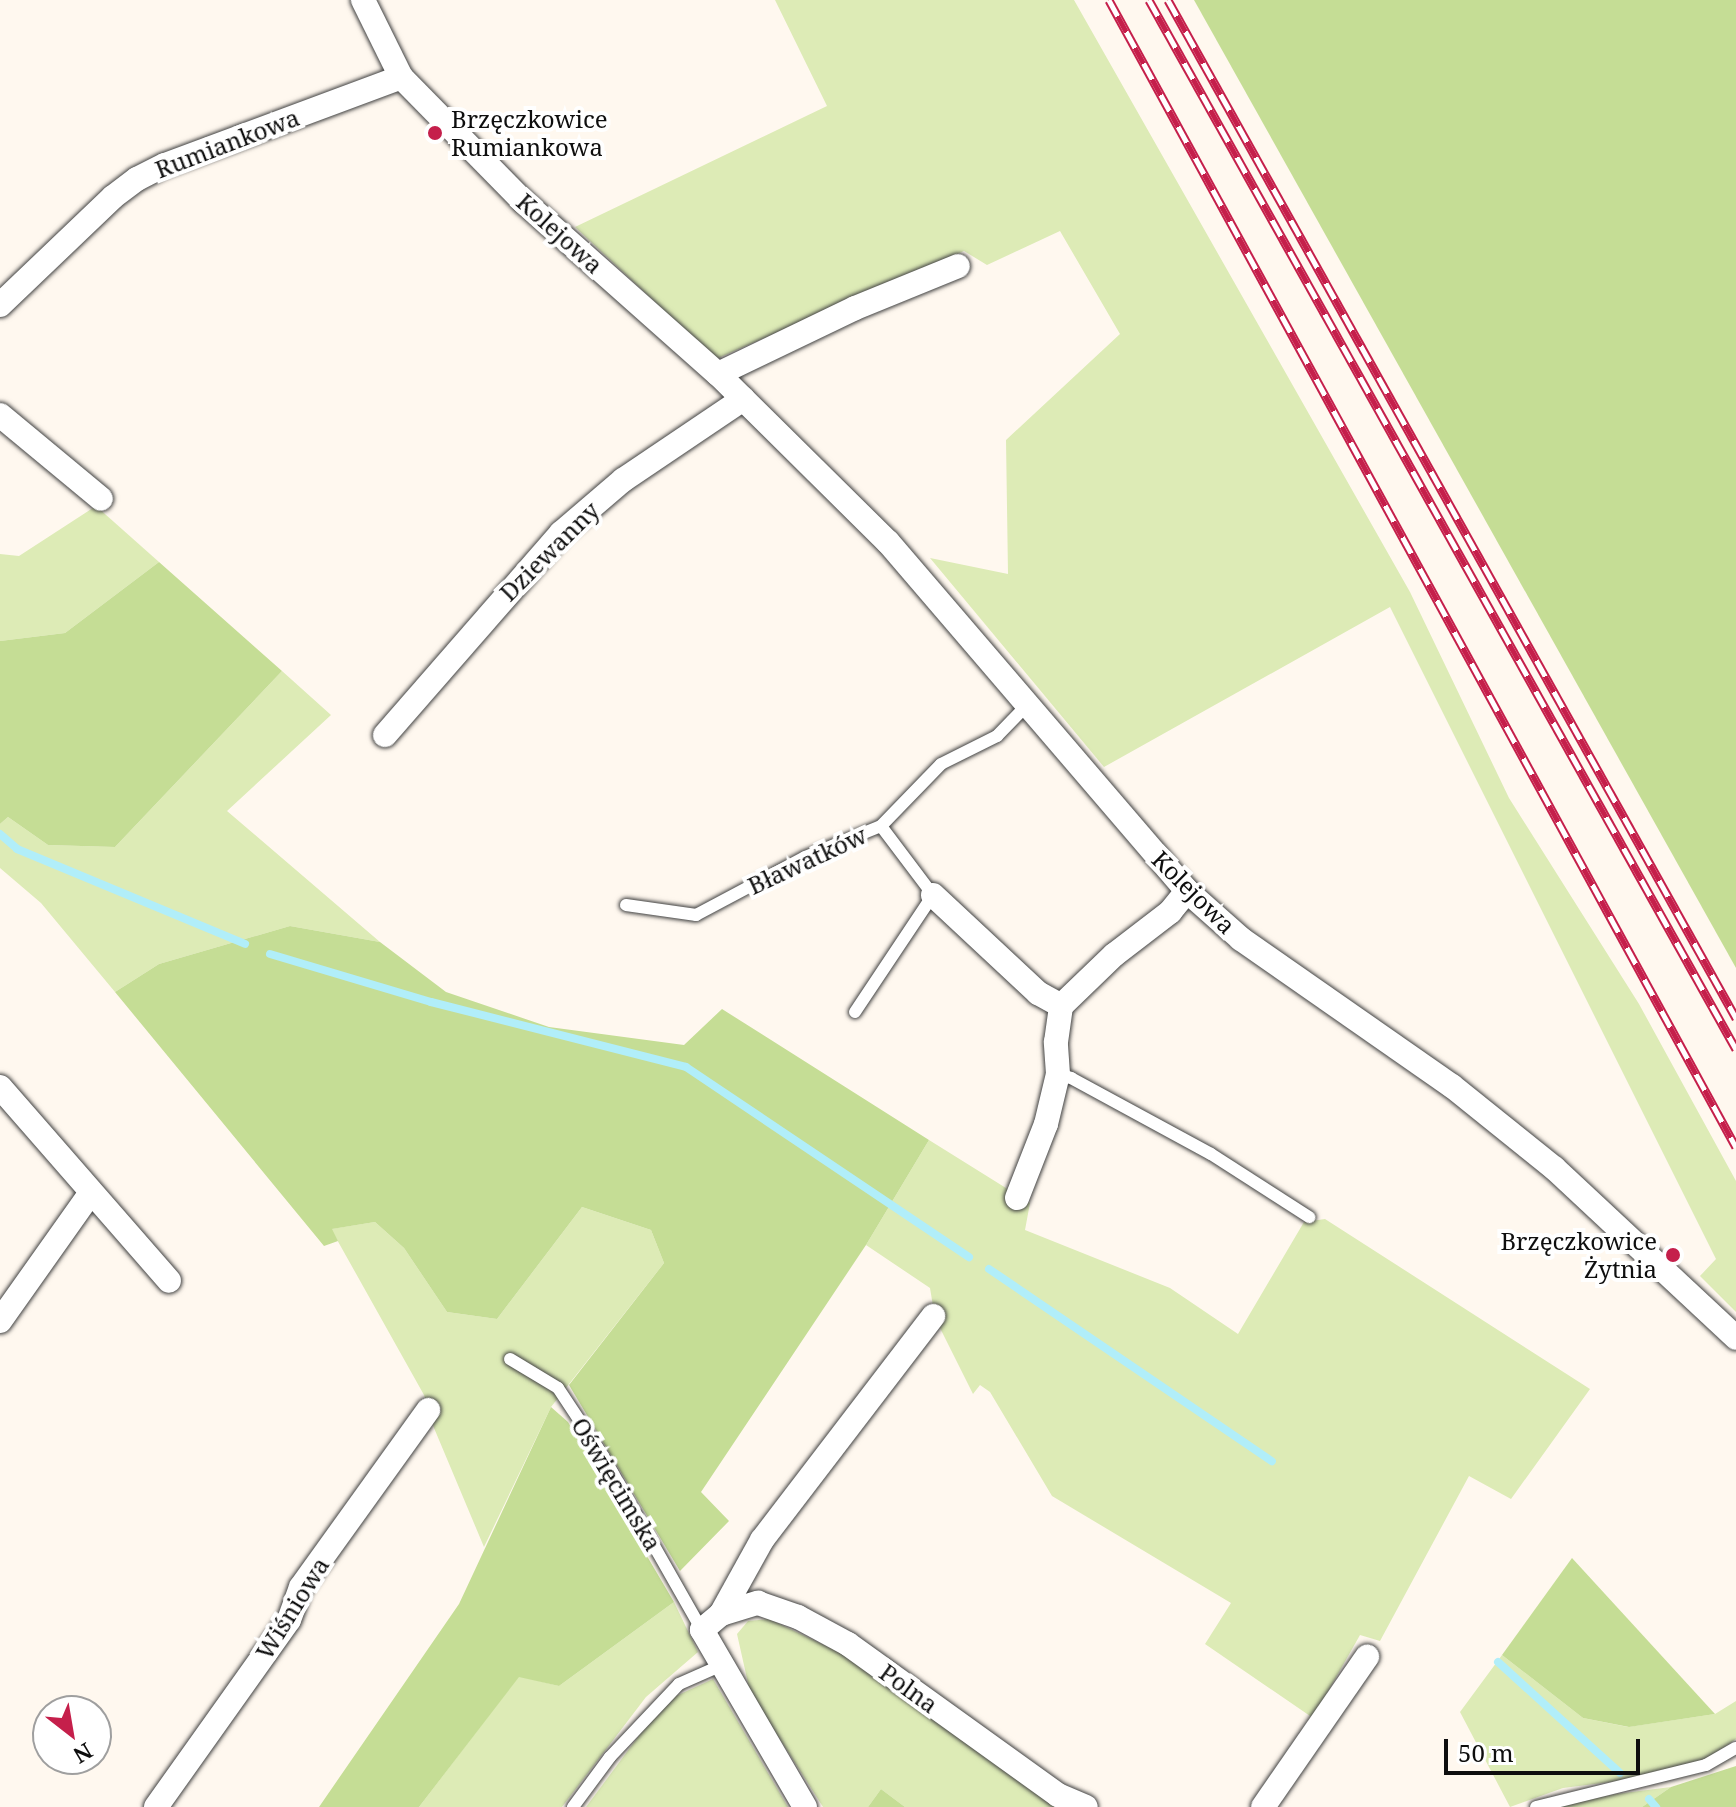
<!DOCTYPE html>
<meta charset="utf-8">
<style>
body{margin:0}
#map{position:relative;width:1736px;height:1807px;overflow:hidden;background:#fff8ef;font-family:"Noto Serif",serif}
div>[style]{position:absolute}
.green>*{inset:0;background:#ddebb6}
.forest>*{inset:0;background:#c5dd95}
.stream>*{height:8px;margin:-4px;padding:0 4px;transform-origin:4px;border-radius:4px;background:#b1eef9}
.roads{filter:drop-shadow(0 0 2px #414141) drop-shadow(0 0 2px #414141)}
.service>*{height:12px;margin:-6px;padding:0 6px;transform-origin:6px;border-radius:6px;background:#fff}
.minor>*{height:24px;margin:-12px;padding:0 12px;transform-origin:12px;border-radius:12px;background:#fff}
.rail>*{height:9px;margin-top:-4.5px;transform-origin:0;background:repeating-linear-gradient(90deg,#fff 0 18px,#c51f4b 0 36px);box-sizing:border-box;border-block:2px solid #c51f4b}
.dots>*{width:22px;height:22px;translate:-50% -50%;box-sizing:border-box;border:4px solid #fff;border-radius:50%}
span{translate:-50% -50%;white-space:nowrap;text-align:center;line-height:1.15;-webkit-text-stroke:8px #fff;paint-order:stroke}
.poi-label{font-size:24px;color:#0e0e0e}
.left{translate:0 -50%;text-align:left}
.right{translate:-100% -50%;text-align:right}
.street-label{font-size:24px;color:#0e0e0e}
.north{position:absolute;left:32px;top:1695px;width:80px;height:80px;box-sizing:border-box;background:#fff;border:2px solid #9f9f9f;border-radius:50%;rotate:149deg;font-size:22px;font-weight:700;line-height:32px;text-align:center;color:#0e0e0e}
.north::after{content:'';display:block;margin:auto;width:28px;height:36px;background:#c51f4b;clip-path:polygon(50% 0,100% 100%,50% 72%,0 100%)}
.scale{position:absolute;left:1444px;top:1739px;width:196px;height:36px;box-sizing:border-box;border:4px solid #0e0e0e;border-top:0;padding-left:10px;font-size:24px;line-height:28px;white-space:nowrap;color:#0e0e0e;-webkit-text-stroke:6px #fff;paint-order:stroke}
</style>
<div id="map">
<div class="green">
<i style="clip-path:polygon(775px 0,1074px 0,1410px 592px,1509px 798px,1639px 1004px,1736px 1181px,1736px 1312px,1700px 1276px,1716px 1259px,1390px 607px,1104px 767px,930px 558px,1008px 574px,1006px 440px,1120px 334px,1060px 231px,987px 265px,964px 251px,716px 359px,575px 227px,827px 106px)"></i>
<i style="clip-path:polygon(96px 506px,159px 562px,65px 633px,0 641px,0 554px,19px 556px)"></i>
<i style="clip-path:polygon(282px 671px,331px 715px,227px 811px,380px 942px,290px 926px,159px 964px,115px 992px,41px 903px,0 868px,0 824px,8px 817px,48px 845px,115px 847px)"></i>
<i style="clip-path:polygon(929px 1140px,1030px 1203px,1025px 1230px,1170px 1288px,1238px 1334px,1304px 1222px,1325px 1219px,1590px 1389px,1511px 1499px,1469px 1476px,1380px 1641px,1360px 1635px,1313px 1718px,1205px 1644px,1231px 1603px,1052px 1496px,990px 1392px,980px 1385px,973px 1394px,935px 1318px,930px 1288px,866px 1245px)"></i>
<i style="clip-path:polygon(582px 1207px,651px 1230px,664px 1263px,551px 1407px,484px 1547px,434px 1428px,424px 1395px,331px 1229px,375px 1222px,404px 1248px,447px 1312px,497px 1319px)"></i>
<i style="clip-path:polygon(674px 1602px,698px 1652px,646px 1697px,562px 1807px,419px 1807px,519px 1676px,559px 1686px)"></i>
<i style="clip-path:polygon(769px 1619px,843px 1654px,1056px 1807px,905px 1807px,881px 1789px,868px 1807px,823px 1807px,750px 1692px,737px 1634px,748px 1621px)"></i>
<i style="clip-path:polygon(1502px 1655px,1583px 1718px,1628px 1727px,1715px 1714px,1736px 1701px,1736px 1739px,1704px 1761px,1634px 1779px,1563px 1788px,1510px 1807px,1460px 1712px)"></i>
<i style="clip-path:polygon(713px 1679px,788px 1807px,586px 1807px,641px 1733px,676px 1696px)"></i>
<i style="clip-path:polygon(1671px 1787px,1642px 1807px,1550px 1807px,1616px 1794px)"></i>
</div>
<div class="forest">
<i style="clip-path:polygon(1194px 0,1736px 0,1736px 968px)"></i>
<i style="clip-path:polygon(159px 562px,282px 671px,115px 847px,48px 845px,8px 817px,0 824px,0 641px,65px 633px)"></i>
<i style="clip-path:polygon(290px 926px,380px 942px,446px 992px,549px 1027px,684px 1045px,722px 1009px,929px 1140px,866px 1245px,701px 1492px,729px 1521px,680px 1571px,569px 1385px,664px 1263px,651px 1230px,582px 1207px,497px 1319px,447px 1312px,404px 1248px,375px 1222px,332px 1229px,338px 1241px,324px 1246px,115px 992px,159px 964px)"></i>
<i style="clip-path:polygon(551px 1407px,568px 1422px,674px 1602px,559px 1686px,519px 1677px,419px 1807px,319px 1807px,459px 1604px)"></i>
<i style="clip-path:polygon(1572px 1558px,1715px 1714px,1629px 1727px,1583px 1718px,1502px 1655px)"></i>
<i style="clip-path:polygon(1736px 1766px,1736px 1807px,1642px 1807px,1671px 1787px)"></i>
<i style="clip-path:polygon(881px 1789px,905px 1807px,868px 1807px)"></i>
</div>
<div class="stream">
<i style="left:0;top:834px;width:23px;rotate:41deg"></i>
<i style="left:17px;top:849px;width:247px;rotate:22.6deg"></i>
<i style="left:270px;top:954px;width:168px;rotate:16.6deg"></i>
<i style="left:431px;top:1002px;width:263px;rotate:14.3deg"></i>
<i style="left:686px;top:1067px;width:341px;rotate:33.9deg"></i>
<i style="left:989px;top:1269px;width:342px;rotate:34.2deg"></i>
<i style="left:1498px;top:1662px;width:165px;rotate:42.3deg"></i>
<i style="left:1649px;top:1799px;width:11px;rotate:49deg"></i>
</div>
<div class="roads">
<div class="service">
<i style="left:626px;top:905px;width:71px;rotate:8.1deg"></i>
<i style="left:696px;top:915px;width:123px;rotate:-28deg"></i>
<i style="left:805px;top:857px;width:82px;rotate:-22.2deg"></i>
<i style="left:881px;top:826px;width:86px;rotate:-45.9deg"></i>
<i style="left:941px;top:764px;width:63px;rotate:-26.6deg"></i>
<i style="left:997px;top:736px;width:46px;rotate:-45.9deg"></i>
<i style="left:855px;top:1012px;width:141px;rotate:-56.3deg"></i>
<i style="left:933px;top:895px;width:86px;rotate:-127deg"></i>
<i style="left:1058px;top:1074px;width:14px;rotate:17deg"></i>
<i style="left:1071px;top:1078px;width:159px;rotate:28.5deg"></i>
<i style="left:1211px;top:1154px;width:117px;rotate:32.7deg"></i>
<i style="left:510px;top:1359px;width:56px;rotate:31.1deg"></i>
<i style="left:558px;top:1388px;width:82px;rotate:56.5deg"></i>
<i style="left:603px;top:1456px;width:200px;rotate:60.4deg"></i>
<i style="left:573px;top:1807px;width:62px;rotate:-53.5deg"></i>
<i style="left:610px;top:1757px;width:100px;rotate:-46.6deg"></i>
<i style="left:679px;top:1684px;width:47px;rotate:-23.8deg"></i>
<i style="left:1536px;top:1807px;width:175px;rotate:-13.9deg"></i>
<i style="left:1706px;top:1765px;width:34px;rotate:-30deg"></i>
</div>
<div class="minor">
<i style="left:363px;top:0;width:86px;rotate:63.7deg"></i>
<i style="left:401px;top:77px;width:175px;rotate:45.5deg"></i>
<i style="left:524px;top:202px;width:259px;rotate:41.6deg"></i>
<i style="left:718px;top:374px;width:239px;rotate:44.7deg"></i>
<i style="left:888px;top:542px;width:460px;rotate:49.4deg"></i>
<i style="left:1187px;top:891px;width:72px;rotate:41.6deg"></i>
<i style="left:1241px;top:939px;width:257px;rotate:34.9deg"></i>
<i style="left:1452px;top:1086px;width:131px;rotate:38.8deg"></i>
<i style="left:1554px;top:1168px;width:249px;rotate:43deg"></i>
<i style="left:0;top:305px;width:156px;rotate:-43.7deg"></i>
<i style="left:113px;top:197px;width:30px;rotate:-37deg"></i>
<i style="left:137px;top:179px;width:31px;rotate:-27deg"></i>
<i style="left:165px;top:165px;width:252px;rotate:-20.4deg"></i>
<i style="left:718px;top:374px;width:152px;rotate:-25.7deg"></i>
<i style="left:855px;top:308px;width:111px;rotate:-22.2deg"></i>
<i style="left:0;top:415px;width:131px;rotate:39.7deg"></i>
<i style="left:385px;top:735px;width:268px;rotate:-48.9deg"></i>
<i style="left:561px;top:533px;width:82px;rotate:-40.5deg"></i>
<i style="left:623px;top:480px;width:145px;rotate:-34deg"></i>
<i style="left:933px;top:895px;width:144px;rotate:43deg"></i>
<i style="left:1038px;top:993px;width:26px;rotate:29deg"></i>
<i style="left:0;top:1087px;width:257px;rotate:48.9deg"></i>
<i style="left:1017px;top:1198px;width:79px;rotate:-68.6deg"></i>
<i style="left:1046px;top:1124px;width:51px;rotate:-76.5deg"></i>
<i style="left:1058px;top:1074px;width:32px;rotate:-94deg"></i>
<i style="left:1056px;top:1042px;width:36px;rotate:-82deg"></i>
<i style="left:1061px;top:1006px;width:74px;rotate:-43.9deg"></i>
<i style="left:1114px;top:955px;width:71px;rotate:-37.5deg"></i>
<i style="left:1170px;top:912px;width:27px;rotate:-51deg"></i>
<i style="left:0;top:1321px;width:156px;rotate:-54.7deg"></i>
<i style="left:721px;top:1614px;width:39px;rotate:-17deg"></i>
<i style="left:758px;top:1603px;width:42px;rotate:19.3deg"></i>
<i style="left:798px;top:1617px;width:57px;rotate:28.4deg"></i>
<i style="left:848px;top:1644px;width:259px;rotate:35.7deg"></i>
<i style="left:1058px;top:1795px;width:30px;rotate:23deg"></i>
<i style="left:156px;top:1807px;width:229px;rotate:-54.6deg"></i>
<i style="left:289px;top:1620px;width:35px;rotate:-70deg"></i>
<i style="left:301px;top:1587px;width:218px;rotate:-54.3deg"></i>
<i style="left:805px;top:1807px;width:205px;rotate:-120.2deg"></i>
<i style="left:702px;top:1630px;width:25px;rotate:-40deg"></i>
<i style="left:721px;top:1614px;width:85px;rotate:-61deg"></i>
<i style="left:762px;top:1540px;width:282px;rotate:-52.6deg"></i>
<i style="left:1263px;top:1807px;width:183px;rotate:-55.3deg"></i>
</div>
</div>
<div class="rail">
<i style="left:1109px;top:0;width:1307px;rotate:61.34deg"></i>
<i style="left:1149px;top:0;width:1202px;rotate:60.77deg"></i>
<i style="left:1168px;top:0;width:1166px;rotate:60.84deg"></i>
</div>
<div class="dots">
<i style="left:435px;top:133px;background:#c51f4b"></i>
<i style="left:1673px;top:1255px;background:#c51f4b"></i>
</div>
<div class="poi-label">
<span class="left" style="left:451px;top:133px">Brzęczkowice<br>Rumiankowa</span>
<span class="right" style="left:1657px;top:1255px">Brzęczkowice<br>Żytnia</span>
</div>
<div class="street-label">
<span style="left:227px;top:143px;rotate:-21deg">Rumiankowa</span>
<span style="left:560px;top:233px;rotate:42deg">Kolejowa</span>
<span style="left:549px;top:551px;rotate:-45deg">Dziewanny</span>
<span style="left:807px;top:860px;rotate:-25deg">Bławatków</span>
<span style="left:1194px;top:892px;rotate:45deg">Kolejowa</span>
<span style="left:617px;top:1484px;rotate:59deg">Oświęcimska</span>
<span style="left:292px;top:1608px;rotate:-58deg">Wiśniowa</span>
<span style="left:909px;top:1688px;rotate:36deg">Polna</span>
</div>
<div class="north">N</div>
<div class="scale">50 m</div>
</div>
